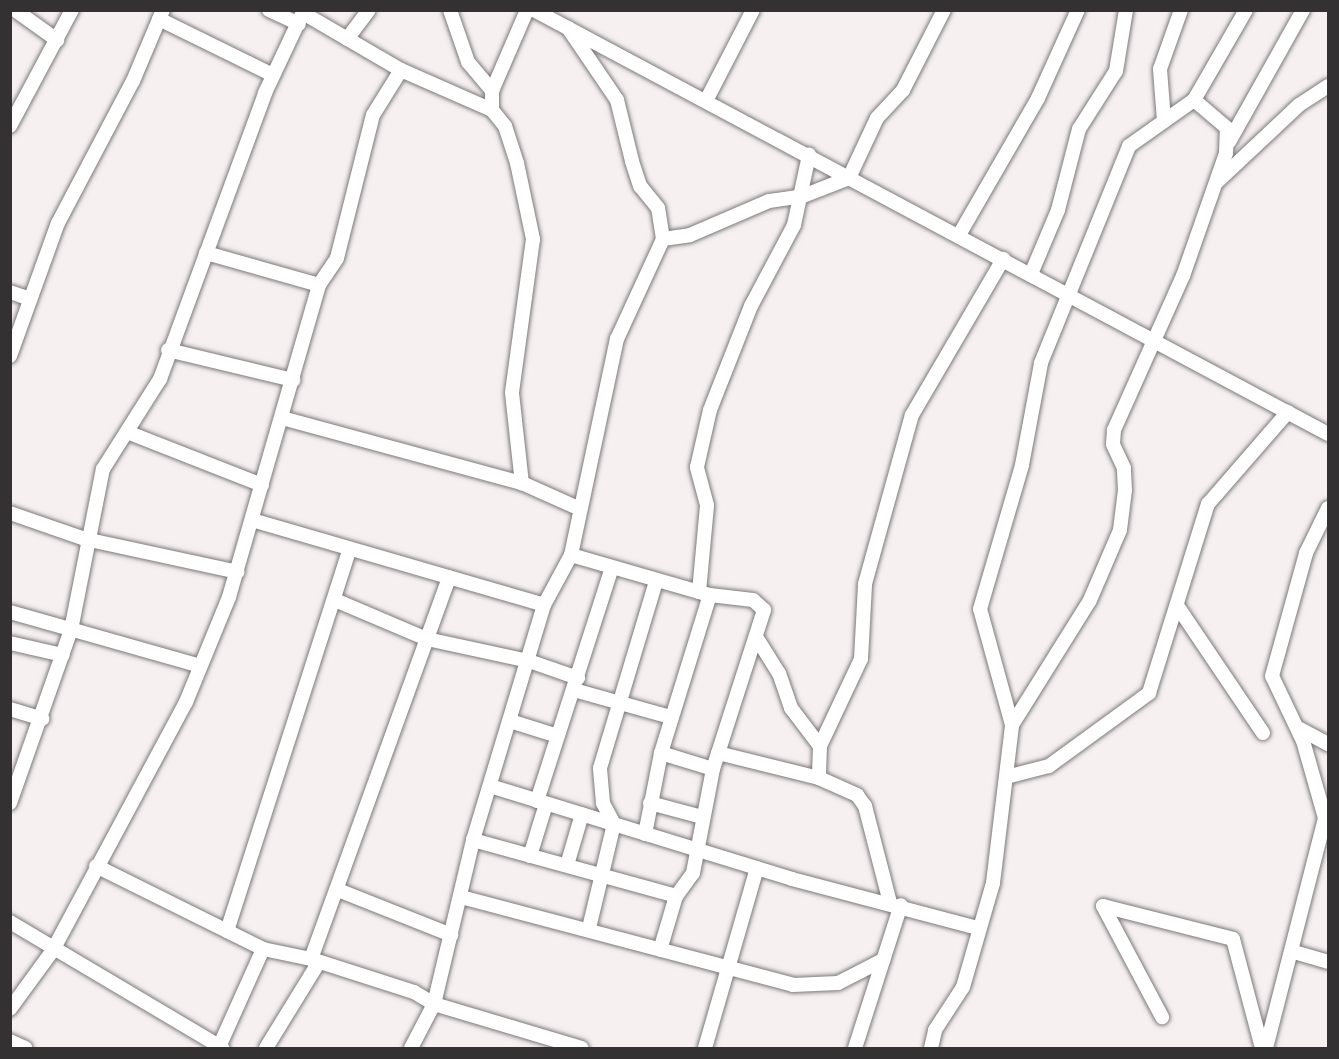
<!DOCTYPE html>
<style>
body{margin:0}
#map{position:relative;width:1339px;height:1059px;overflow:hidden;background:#f6f0f1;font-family:Roboto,sans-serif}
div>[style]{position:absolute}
.roads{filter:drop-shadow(0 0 2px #7d7879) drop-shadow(0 0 2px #7d7879)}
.minor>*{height:14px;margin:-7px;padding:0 7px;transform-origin:7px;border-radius:7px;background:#fff}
span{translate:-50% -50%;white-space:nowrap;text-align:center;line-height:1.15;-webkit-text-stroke:6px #fff;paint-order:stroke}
.frame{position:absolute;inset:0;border:12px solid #343132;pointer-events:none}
</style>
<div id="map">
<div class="roads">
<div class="minor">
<i style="left:15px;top:10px;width:52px;rotate:35.5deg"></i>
<i style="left:269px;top:10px;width:33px;rotate:25deg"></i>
<i style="left:450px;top:10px;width:55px;rotate:70.9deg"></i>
<i style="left:468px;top:62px;width:38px;rotate:50deg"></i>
<i style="left:492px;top:91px;width:19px;rotate:90deg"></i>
<i style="left:492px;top:110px;width:21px;rotate:51deg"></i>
<i style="left:505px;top:126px;width:39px;rotate:72deg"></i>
<i style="left:517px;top:163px;width:78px;rotate:78.1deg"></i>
<i style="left:533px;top:239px;width:155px;rotate:97.8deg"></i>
<i style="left:512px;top:393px;width:91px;rotate:83.7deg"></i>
<i style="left:534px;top:10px;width:900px;rotate:28.1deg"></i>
<i style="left:303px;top:13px;width:113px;rotate:30.2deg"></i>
<i style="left:401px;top:70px;width:99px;rotate:23.7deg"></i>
<i style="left:159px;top:19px;width:127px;rotate:26.2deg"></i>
<i style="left:347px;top:39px;width:36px;rotate:-53deg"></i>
<i style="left:492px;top:91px;width:88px;rotate:-66.6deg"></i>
<i style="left:707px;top:99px;width:100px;rotate:-62.7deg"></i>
<i style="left:1164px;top:121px;width:52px;rotate:-94.4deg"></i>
<i style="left:1160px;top:69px;width:63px;rotate:-70.4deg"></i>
<i style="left:10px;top:126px;width:132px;rotate:-61.9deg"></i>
<i style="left:1229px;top:142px;width:151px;rotate:-60.7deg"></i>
<i style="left:1217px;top:182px;width:112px;rotate:-43.2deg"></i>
<i style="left:1299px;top:105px;width:35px;rotate:-33deg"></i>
<i style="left:959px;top:235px;width:158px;rotate:-60deg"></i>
<i style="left:1038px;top:98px;width:97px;rotate:-65.6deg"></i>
<i style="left:663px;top:239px;width:27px;rotate:-8deg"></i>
<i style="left:690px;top:235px;width:86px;rotate:-23.3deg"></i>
<i style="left:769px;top:201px;width:34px;rotate:-8deg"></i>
<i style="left:803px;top:196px;width:49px;rotate:-21.4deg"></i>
<i style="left:849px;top:178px;width:66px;rotate:-65deg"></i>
<i style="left:877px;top:118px;width:38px;rotate:-47deg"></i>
<i style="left:903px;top:90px;width:90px;rotate:-62.9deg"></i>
<i style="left:206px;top:253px;width:117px;rotate:15.8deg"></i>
<i style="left:1031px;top:274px;width:69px;rotate:-67.1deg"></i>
<i style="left:1058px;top:210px;width:84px;rotate:-75.5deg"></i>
<i style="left:1079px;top:129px;width:69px;rotate:-57.5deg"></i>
<i style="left:1116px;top:71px;width:62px;rotate:-80.7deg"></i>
<i style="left:10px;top:292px;width:18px;rotate:19deg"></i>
<i style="left:168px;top:350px;width:129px;rotate:13.5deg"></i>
<i style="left:10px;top:356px;width:141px;rotate:-70.2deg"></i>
<i style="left:58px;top:223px;width:161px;rotate:-62.2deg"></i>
<i style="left:133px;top:81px;width:77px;rotate:-67.1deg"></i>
<i style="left:282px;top:418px;width:249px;rotate:15.2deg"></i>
<i style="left:522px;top:483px;width:64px;rotate:24.1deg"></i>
<i style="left:127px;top:432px;width:145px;rotate:21.4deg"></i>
<i style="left:10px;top:513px;width:79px;rotate:19.1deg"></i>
<i style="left:85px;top:539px;width:156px;rotate:12.2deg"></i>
<i style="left:252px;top:520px;width:304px;rotate:16.2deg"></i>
<i style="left:571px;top:555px;width:145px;rotate:16.1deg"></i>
<i style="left:710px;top:595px;width:43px;rotate:6.6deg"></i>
<i style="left:753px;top:600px;width:15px;rotate:42deg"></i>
<i style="left:764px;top:610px;width:167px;rotate:107.8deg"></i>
<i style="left:713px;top:769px;width:106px;rotate:100.9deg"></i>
<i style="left:693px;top:873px;width:29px;rotate:126deg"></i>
<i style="left:676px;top:896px;width:56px;rotate:106.5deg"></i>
<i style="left:699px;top:592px;width:87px;rotate:-84.7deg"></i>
<i style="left:707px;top:505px;width:39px;rotate:-105deg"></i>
<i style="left:697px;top:467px;width:58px;rotate:-77.2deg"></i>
<i style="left:710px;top:410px;width:112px;rotate:-68.5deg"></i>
<i style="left:751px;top:306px;width:92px;rotate:-62deg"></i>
<i style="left:794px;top:225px;width:72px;rotate:-77.9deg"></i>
<i style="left:335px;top:600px;width:100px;rotate:23deg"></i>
<i style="left:427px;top:639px;width:104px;rotate:12.2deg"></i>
<i style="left:529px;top:661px;width:52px;rotate:19.1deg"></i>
<i style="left:1178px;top:607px;width:152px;rotate:56deg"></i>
<i style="left:10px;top:612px;width:198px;rotate:15.8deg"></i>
<i style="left:758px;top:640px;width:39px;rotate:58deg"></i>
<i style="left:779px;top:673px;width:37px;rotate:71deg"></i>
<i style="left:791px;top:708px;width:48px;rotate:52.7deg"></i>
<i style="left:820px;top:746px;width:32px;rotate:92deg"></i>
<i style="left:10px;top:643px;width:54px;rotate:12.8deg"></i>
<i style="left:574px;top:690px;width:101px;rotate:15.6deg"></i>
<i style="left:10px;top:709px;width:34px;rotate:17deg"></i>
<i style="left:510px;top:721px;width:50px;rotate:17.4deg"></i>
<i style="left:1012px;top:725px;width:120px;rotate:-105.4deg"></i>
<i style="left:980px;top:609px;width:150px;rotate:-73.7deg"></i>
<i style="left:1022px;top:465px;width:104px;rotate:-79.4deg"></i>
<i style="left:1041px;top:363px;width:234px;rotate:-67.9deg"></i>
<i style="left:1129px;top:146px;width:80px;rotate:-35.3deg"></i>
<i style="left:1194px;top:100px;width:104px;rotate:-60deg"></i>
<i style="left:1298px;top:728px;width:34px;rotate:28deg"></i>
<i style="left:820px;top:746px;width:96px;rotate:-64.8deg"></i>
<i style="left:861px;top:659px;width:75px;rotate:-86.9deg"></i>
<i style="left:865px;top:584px;width:175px;rotate:-74.5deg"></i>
<i style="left:912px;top:415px;width:181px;rotate:-59.7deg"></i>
<i style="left:661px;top:753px;width:54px;rotate:17.1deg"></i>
<i style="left:718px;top:753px;width:104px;rotate:13.9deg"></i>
<i style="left:819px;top:778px;width:42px;rotate:24.1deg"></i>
<i style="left:857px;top:795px;width:14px;rotate:54deg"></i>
<i style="left:865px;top:806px;width:100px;rotate:75.5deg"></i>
<i style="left:1010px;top:776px;width:40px;rotate:-14.4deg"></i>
<i style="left:1049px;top:766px;width:124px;rotate:-36.1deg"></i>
<i style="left:1149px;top:693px;width:198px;rotate:-72.7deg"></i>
<i style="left:1208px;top:504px;width:122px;rotate:-49deg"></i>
<i style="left:490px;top:786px;width:316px;rotate:17.1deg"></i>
<i style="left:792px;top:879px;width:191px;rotate:14.8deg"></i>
<i style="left:537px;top:801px;width:245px;rotate:-72.2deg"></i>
<i style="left:10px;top:803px;width:183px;rotate:-70.6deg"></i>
<i style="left:71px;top:630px;width:164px;rotate:-78.8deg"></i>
<i style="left:103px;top:469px;width:107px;rotate:-57.7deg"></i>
<i style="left:160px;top:379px;width:305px;rotate:-69.8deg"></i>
<i style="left:265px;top:93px;width:92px;rotate:-64.8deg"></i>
<i style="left:650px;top:803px;width:54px;rotate:15.1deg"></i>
<i style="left:1325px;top:818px;width:80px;rotate:-105.9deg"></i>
<i style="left:1303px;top:741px;width:72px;rotate:-115.5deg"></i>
<i style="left:1272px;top:676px;width:128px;rotate:-74.5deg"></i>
<i style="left:1306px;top:553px;width:50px;rotate:-63.9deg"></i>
<i style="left:645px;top:834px;width:83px;rotate:-78.8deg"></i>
<i style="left:661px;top:753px;width:165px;rotate:-72.8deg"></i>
<i style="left:473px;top:840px;width:211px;rotate:15.4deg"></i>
<i style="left:530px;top:856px;width:54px;rotate:-72.9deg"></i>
<i style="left:567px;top:865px;width:53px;rotate:-73.6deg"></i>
<i style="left:96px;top:866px;width:186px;rotate:26.4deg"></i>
<i style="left:263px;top:949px;width:107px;rotate:114.2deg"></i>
<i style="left:338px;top:890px;width:122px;rotate:21.7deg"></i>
<i style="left:461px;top:897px;width:343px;rotate:14.8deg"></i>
<i style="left:793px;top:985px;width:45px;rotate:-2.5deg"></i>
<i style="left:838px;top:983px;width:51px;rotate:-27.1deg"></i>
<i style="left:1103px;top:906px;width:134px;rotate:14.2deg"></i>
<i style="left:1233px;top:939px;width:113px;rotate:75.1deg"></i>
<i style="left:1103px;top:906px;width:126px;rotate:62deg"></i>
<i style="left:10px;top:922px;width:247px;rotate:30.7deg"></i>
<i style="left:589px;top:928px;width:107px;rotate:-76.5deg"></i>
<i style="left:614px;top:824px;width:24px;rotate:-118deg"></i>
<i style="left:603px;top:803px;width:35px;rotate:-95deg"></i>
<i style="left:600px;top:768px;width:195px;rotate:-73.3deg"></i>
<i style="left:227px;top:931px;width:401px;rotate:-72.2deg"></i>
<i style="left:263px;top:949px;width:49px;rotate:11.8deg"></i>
<i style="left:311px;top:959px;width:108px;rotate:17.8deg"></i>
<i style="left:414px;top:992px;width:23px;rotate:31deg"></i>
<i style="left:434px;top:1004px;width:154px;rotate:16.6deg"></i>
<i style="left:1294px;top:952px;width:35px;rotate:16deg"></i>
<i style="left:311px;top:959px;width:406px;rotate:-70.1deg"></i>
<i style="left:10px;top:1009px;width:73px;rotate:-53.9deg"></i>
<i style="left:53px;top:950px;width:281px;rotate:-61.8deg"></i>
<i style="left:186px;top:702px;width:113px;rotate:-67.7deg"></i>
<i style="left:229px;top:597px;width:325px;rotate:-73.9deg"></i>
<i style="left:319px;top:285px;width:32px;rotate:-56deg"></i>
<i style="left:337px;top:258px;width:147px;rotate:-75.9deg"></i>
<i style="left:373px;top:115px;width:53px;rotate:-58.1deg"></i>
<i style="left:10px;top:1041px;width:17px;rotate:25deg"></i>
<i style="left:266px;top:1048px;width:101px;rotate:-58.4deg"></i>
<i style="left:411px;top:1048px;width:50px;rotate:-62.4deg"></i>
<i style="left:434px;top:1004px;width:169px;rotate:-76.6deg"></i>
<i style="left:473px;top:840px;width:245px;rotate:-73.2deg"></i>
<i style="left:544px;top:605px;width:57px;rotate:-61.6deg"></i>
<i style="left:571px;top:555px;width:221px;rotate:-78deg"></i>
<i style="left:617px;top:339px;width:110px;rotate:-65.3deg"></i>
<i style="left:663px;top:239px;width:31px;rotate:-99deg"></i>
<i style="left:658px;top:208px;width:28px;rotate:-129deg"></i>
<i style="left:640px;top:186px;width:26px;rotate:-108deg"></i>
<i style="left:632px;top:161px;width:63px;rotate:-103.8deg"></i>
<i style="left:617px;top:100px;width:87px;rotate:-124.2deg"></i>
<i style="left:705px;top:1048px;width:187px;rotate:-73.9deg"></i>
<i style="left:855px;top:1048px;width:150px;rotate:-72.2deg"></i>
<i style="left:931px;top:1048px;width:18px;rotate:-77deg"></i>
<i style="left:935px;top:1030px;width:51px;rotate:-56.9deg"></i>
<i style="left:963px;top:987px;width:108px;rotate:-73.9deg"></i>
<i style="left:993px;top:883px;width:159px;rotate:-83.1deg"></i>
<i style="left:1012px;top:725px;width:147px;rotate:-58deg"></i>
<i style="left:1090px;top:600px;width:76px;rotate:-66.8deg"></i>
<i style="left:1120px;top:530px;width:40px;rotate:-82.9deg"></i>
<i style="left:1125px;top:490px;width:22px;rotate:-93deg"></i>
<i style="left:1124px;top:468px;width:26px;rotate:-115deg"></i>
<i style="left:1113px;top:444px;width:14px;rotate:-86deg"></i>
<i style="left:1114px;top:430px;width:169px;rotate:-65.9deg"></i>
<i style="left:1183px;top:276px;width:130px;rotate:-70.7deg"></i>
<i style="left:1226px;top:153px;width:25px;rotate:-88deg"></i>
<i style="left:1227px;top:128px;width:43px;rotate:-139.7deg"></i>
<i style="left:1266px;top:1048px;width:246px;rotate:-75.6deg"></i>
</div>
</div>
<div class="frame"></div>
</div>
